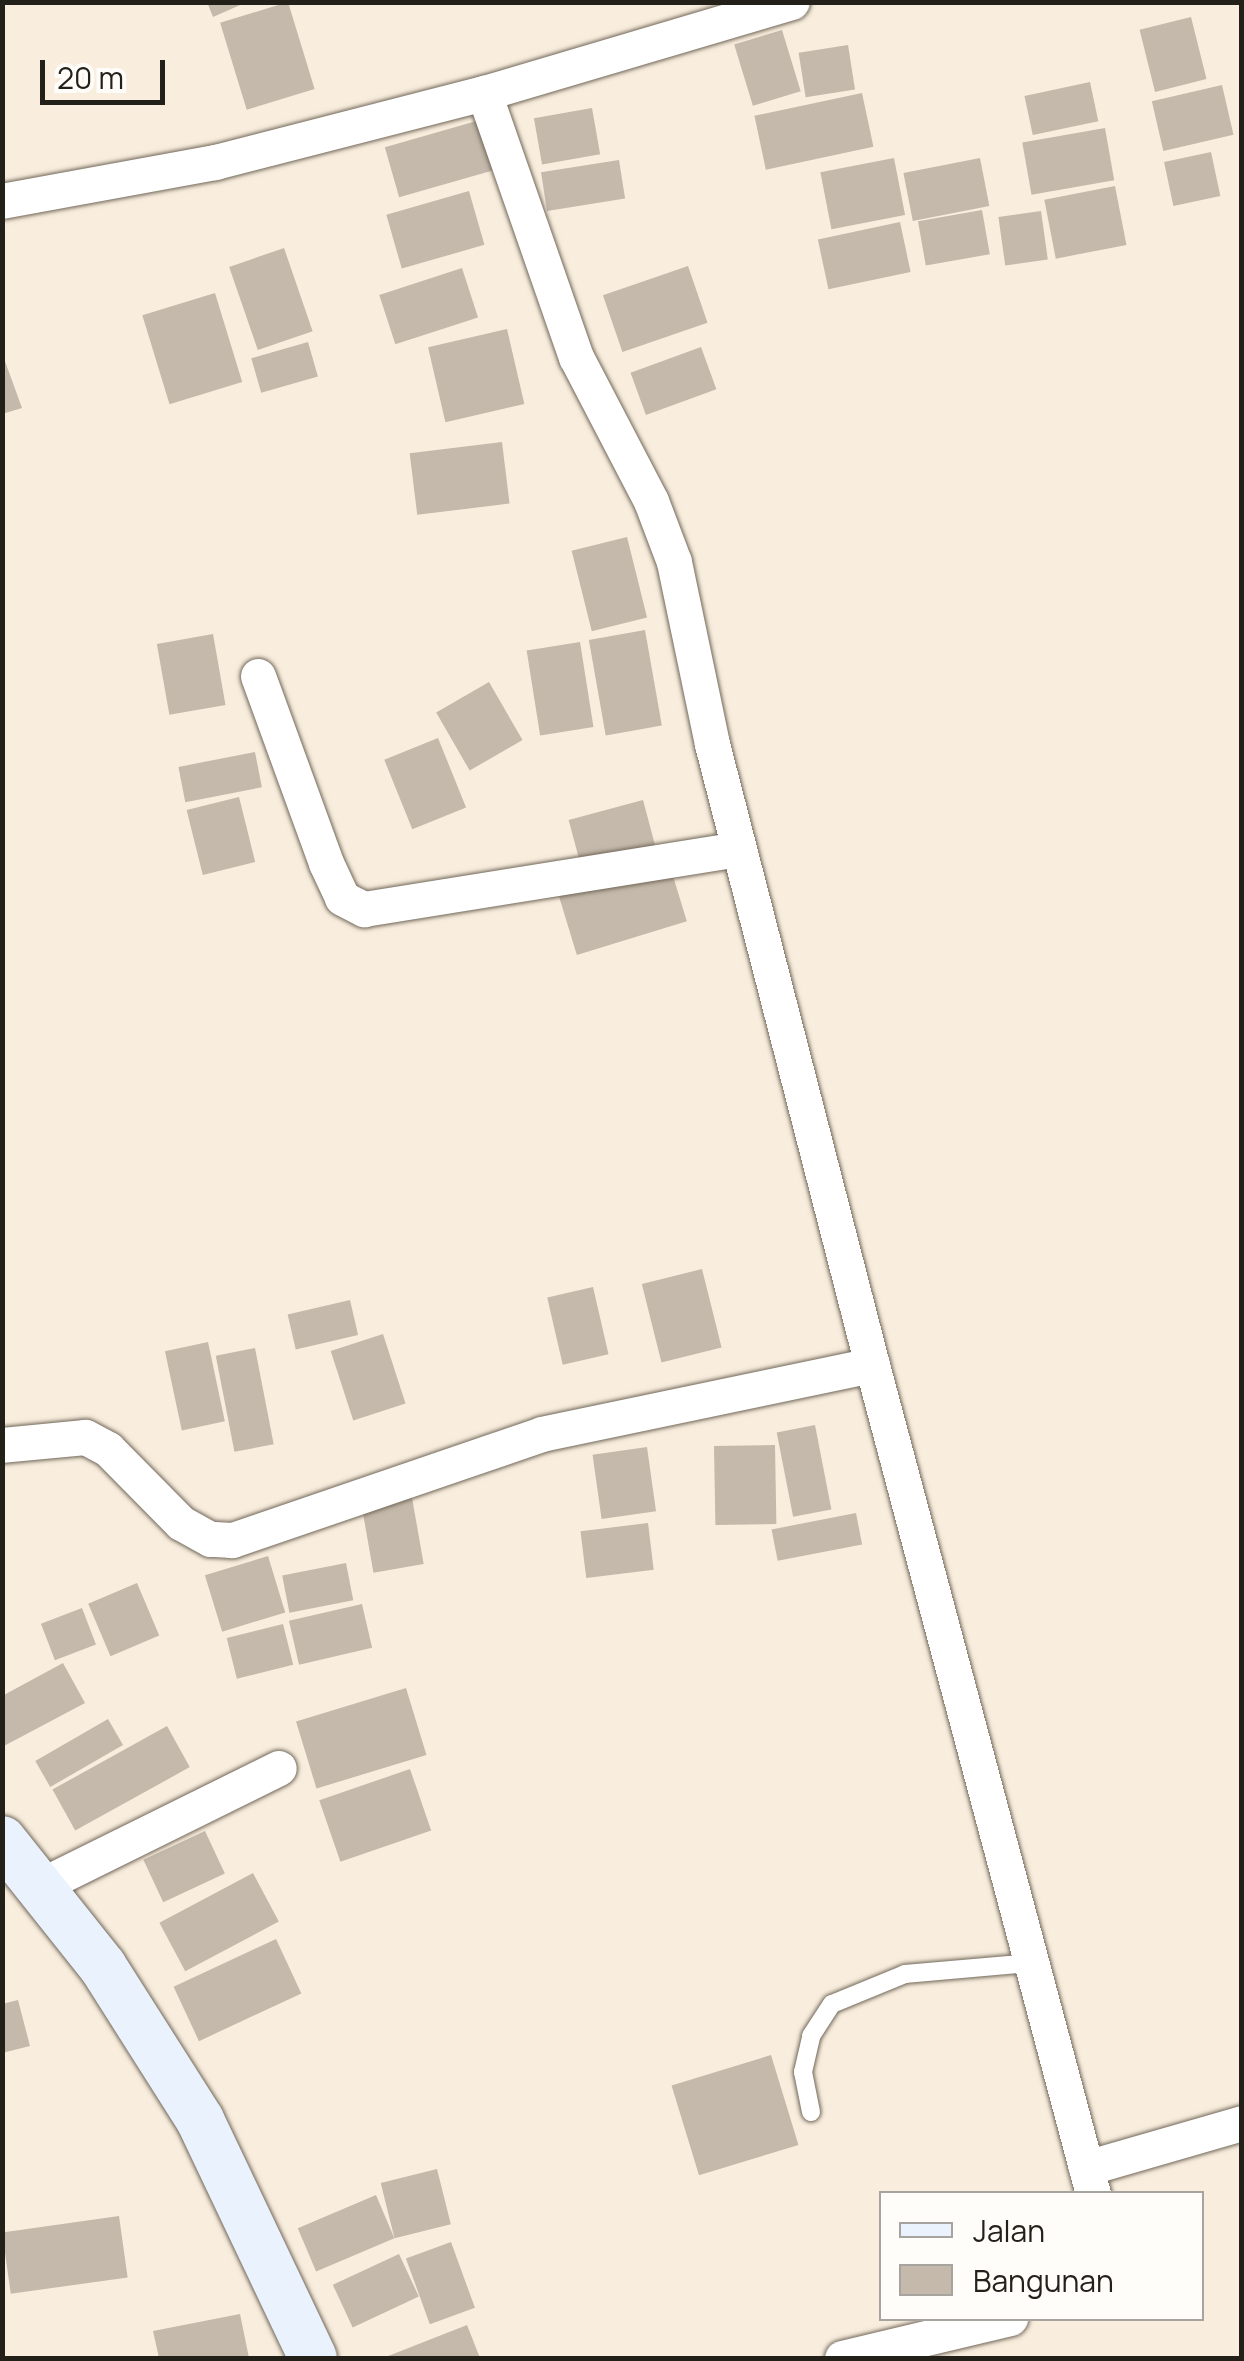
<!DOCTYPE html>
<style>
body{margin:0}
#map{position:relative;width:1244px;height:2361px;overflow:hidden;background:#f9eede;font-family:Manrope,sans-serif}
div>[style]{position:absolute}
.building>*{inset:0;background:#c4b9aa;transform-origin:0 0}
.roads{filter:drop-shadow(0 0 2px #716759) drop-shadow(0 0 2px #716759)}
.lane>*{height:18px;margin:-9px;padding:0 9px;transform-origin:9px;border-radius:9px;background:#fff}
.street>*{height:35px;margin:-17.5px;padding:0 17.5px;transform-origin:17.5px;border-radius:17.5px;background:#fff}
.secondary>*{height:48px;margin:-24px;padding:0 24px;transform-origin:24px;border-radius:24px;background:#eaf2fe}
span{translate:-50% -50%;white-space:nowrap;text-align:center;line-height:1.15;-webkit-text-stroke:10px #fffdf9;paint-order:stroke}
.frame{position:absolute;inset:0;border:5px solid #231f19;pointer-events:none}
.legend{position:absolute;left:879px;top:2191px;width:325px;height:130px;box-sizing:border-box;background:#fffdf9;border:2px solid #a7a49f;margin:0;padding:12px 18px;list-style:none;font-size:30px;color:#231f19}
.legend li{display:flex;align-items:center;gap:20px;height:50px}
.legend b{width:50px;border:2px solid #a7a49f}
.scale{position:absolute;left:40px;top:60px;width:125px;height:45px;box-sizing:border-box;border:5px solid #231f19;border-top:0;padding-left:12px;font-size:30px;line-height:35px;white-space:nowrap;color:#231f19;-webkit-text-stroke:8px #fffdf9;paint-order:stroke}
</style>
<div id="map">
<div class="building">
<i style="clip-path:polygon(207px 2px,247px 2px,213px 17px)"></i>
<i style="left:288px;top:2px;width:91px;height:71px;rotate:73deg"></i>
<i style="left:1191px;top:17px;width:64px;height:53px;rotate:76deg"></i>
<i style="left:782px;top:30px;width:64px;height:50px;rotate:73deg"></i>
<i style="left:848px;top:45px;width:45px;height:50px;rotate:81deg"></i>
<i style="left:1090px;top:82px;width:40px;height:67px;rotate:78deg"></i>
<i style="left:1222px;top:85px;width:51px;height:72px;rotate:77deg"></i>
<i style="left:862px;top:93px;width:55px;height:110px;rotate:78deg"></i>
<i style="left:592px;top:108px;width:47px;height:59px;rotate:80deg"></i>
<i style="left:480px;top:120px;width:52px;height:99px;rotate:74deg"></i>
<i style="left:1105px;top:128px;width:53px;height:84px;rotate:80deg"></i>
<i style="left:1211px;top:152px;width:45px;height:48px;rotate:78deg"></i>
<i style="left:894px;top:158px;width:58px;height:75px;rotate:79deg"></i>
<i style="left:980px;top:158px;width:49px;height:78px;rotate:79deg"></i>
<i style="left:619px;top:160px;width:39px;height:79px;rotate:81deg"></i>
<i style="left:1115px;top:186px;width:60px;height:72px;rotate:79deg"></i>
<i style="left:469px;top:191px;width:56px;height:86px;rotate:74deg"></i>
<i style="left:982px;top:210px;width:45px;height:65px;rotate:80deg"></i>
<i style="left:1041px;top:211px;width:49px;height:43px;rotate:82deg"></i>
<i style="left:900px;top:222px;width:51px;height:84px;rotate:78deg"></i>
<i style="left:284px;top:248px;width:88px;height:58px;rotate:71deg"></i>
<i style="left:688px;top:266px;width:60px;height:90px;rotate:71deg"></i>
<i style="left:462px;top:268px;width:52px;height:87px;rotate:72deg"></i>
<i style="left:215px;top:293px;width:93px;height:76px;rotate:73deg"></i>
<i style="left:507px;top:329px;width:77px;height:81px;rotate:77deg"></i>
<i style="left:308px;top:342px;width:36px;height:59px;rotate:74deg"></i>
<i style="left:701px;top:347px;width:45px;height:75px;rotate:70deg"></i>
<i style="clip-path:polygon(2px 353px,22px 408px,2px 414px)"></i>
<i style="left:502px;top:442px;width:62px;height:93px;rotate:83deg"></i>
<i style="left:627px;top:537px;width:83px;height:57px;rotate:76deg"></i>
<i style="left:645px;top:630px;width:97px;height:57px;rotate:80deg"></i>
<i style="left:213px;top:634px;width:72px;height:57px;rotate:80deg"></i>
<i style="left:580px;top:642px;width:86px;height:54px;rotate:81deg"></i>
<i style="left:489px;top:682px;width:67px;height:61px;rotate:60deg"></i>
<i style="left:438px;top:738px;width:75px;height:58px;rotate:68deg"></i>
<i style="left:255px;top:752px;width:36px;height:78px;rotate:79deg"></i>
<i style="left:239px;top:797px;width:67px;height:54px;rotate:76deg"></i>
<i style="left:643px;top:800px;width:55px;height:77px;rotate:75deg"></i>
<i style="left:669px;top:863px;width:61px;height:115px;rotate:73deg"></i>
<i style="left:702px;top:1269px;width:81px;height:62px;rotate:76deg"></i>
<i style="left:593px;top:1287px;width:69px;height:47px;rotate:77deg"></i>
<i style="left:350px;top:1300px;width:36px;height:64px;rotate:77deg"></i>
<i style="left:383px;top:1334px;width:73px;height:55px;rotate:72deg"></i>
<i style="left:208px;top:1342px;width:81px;height:44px;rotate:78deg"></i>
<i style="left:255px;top:1348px;width:98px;height:40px;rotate:79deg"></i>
<i style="left:815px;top:1425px;width:86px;height:39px;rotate:79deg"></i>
<i style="left:775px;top:1445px;width:79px;height:61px;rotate:89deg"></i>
<i style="left:647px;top:1447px;width:65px;height:55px;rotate:82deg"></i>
<i style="left:411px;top:1492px;width:73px;height:51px;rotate:80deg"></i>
<i style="left:856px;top:1513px;width:32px;height:86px;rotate:79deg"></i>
<i style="left:648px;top:1523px;width:47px;height:68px;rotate:83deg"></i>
<i style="left:268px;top:1556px;width:59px;height:66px;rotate:73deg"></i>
<i style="left:346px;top:1563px;width:38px;height:65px;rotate:79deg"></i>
<i style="left:137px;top:1583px;width:57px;height:53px;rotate:67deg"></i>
<i style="left:362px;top:1604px;width:45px;height:75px;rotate:77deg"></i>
<i style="left:82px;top:1608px;width:39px;height:44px;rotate:69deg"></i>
<i style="left:283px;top:1624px;width:42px;height:58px;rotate:76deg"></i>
<i style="clip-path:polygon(63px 1663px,85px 1703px,2px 1747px,2px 1696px)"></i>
<i style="left:406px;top:1688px;width:70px;height:115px;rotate:73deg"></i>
<i style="left:108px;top:1719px;width:30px;height:84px;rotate:60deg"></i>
<i style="left:167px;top:1726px;width:47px;height:131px;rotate:61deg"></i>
<i style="left:410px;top:1769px;width:65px;height:96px;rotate:71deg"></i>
<i style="left:205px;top:1831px;width:47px;height:68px;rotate:65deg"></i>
<i style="left:253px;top:1873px;width:55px;height:106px;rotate:62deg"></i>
<i style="left:276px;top:1939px;width:60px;height:113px;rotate:65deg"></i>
<i style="clip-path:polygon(18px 2000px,30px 2046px,2px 2053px,2px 2004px)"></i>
<i style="left:771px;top:2055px;width:94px;height:104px;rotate:73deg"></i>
<i style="left:437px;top:2169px;width:57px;height:58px;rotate:76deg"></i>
<i style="left:376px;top:2195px;width:47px;height:85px;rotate:67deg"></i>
<i style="left:119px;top:2216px;width:62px;height:118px;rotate:82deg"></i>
<i style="left:451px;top:2242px;width:70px;height:48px;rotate:70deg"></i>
<i style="left:399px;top:2254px;width:47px;height:73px;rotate:65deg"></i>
<i style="clip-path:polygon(240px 2314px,249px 2358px,159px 2358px,153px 2331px)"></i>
<i style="clip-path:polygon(467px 2325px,480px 2358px,383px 2358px)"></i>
</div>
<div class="roads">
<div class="lane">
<i style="left:811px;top:2112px;width:41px;rotate:-101.3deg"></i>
<i style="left:803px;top:2072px;width:37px;rotate:-77deg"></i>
<i style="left:811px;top:2036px;width:38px;rotate:-57deg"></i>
<i style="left:832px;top:2004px;width:79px;rotate:-22.3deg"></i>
<i style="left:905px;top:1974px;width:127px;rotate:-5deg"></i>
</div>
<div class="street">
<i style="left:484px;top:93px;width:321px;rotate:-16.5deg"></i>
<i style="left:2px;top:201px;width:217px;rotate:-10.4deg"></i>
<i style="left:215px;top:162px;width:278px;rotate:-14.4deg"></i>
<i style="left:484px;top:93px;width:280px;rotate:70.8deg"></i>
<i style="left:576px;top:357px;width:162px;rotate:62.5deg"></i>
<i style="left:651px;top:501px;width:65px;rotate:69.3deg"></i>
<i style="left:674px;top:562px;width:186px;rotate:78.2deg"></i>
<i style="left:712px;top:744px;width:641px;rotate:75.55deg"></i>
<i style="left:872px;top:1365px;width:337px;rotate:168.2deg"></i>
<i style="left:542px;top:1434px;width:328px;rotate:161.1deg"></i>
<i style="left:232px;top:1540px;width:22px;rotate:-177deg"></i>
<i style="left:210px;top:1539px;width:33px;rotate:-151deg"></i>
<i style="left:181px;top:1523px;width:104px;rotate:-134.6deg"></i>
<i style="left:108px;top:1449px;width:26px;rotate:-152deg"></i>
<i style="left:85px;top:1437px;width:83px;rotate:174.5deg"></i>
<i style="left:258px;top:676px;width:199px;rotate:70deg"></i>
<i style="left:326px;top:863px;width:38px;rotate:65deg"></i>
<i style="left:342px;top:898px;width:25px;rotate:27deg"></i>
<i style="left:364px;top:909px;width:379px;rotate:-9.1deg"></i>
<i style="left:872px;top:1365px;width:858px;rotate:75.07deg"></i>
<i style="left:42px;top:1885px;width:264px;rotate:-26.3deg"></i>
<i style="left:1086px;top:2168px;width:162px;rotate:-16.1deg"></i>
<i style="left:842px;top:2358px;width:173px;rotate:-13.4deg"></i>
</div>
<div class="secondary">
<i style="left:2px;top:1840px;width:162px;rotate:51.5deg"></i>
<i style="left:103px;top:1967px;width:181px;rotate:57.6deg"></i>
<i style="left:200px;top:2120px;width:263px;rotate:64.6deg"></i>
</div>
</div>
<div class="frame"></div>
<ul class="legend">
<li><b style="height:12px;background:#eaf2fe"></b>Jalan</li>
<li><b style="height:28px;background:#c4b9aa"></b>Bangunan</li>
</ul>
<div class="scale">20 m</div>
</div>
